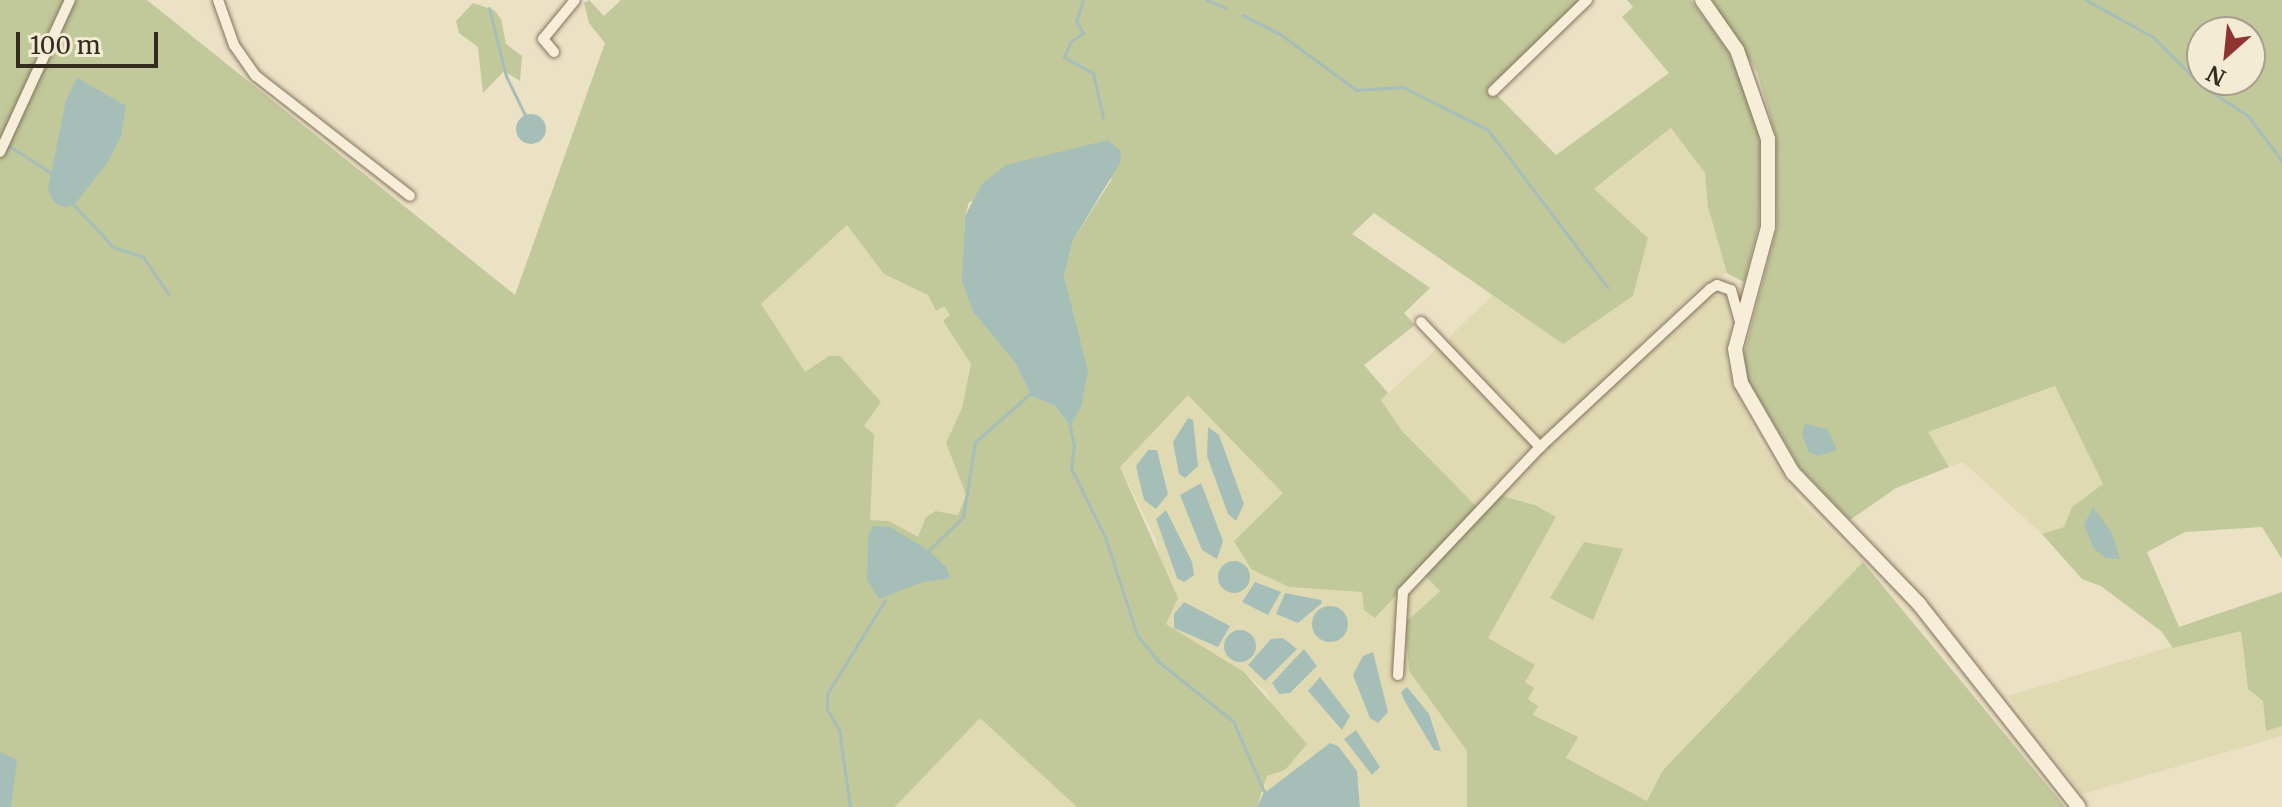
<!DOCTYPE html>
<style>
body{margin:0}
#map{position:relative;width:2282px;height:807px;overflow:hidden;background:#ebe1c5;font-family:Merriweather,serif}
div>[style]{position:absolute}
.farmland>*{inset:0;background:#e0dab3}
.green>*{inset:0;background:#c1c89a}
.water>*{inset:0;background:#a6beb8}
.round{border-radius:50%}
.stream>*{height:3px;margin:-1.5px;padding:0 1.5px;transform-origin:1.5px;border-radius:1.5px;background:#a6beb8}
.roads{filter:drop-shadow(0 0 2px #84735d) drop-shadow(0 0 2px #84735d)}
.street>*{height:10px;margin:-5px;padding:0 5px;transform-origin:5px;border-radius:5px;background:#f6eed8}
.secondary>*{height:14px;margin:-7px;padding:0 7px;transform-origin:7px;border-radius:7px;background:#f6eed8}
span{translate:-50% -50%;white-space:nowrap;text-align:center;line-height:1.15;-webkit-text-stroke:8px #f3ebd4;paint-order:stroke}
.north{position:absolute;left:2186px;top:16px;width:80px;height:80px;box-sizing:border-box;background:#f3ebd4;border:2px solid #a79e8c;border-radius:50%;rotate:207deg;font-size:22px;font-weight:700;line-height:32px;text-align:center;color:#362b1f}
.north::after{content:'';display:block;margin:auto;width:28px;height:36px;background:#8f3431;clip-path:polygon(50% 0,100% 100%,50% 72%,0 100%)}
.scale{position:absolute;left:16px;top:32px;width:142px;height:36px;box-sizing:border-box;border:4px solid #362b1f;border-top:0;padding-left:10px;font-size:24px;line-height:28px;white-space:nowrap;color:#362b1f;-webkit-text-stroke:6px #f3ebd4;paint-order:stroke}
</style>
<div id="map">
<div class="farmland">
<i style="clip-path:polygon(1672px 128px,1705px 173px,1708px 207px,1727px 273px,1700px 287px,1547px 435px,1538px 436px,1449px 342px,1450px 336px,1494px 294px,1563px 344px,1594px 190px)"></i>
<i style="clip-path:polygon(847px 224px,884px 274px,909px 281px,944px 306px,950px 315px,943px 321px,971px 364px,962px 408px,946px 443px,966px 495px,958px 515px,934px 511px,926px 517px,919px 538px,889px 521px,869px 520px,874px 434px,864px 426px,829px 356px,805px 373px,760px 304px)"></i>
<i style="clip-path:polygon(1725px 295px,1731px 316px,1726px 365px,1758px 439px,1800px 501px,1863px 562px,1663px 770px,1647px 801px,1565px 758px,1554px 727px,1533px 715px,1524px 682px,1488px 638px,1556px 517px,1535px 505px,1499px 495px,1706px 297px)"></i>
<i style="clip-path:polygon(1441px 345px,1532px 445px,1477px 507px,1402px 431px,1381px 400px)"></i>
<i style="clip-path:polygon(2055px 386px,2103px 484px,2072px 507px,2064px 527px,2042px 534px,1963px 462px,1949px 467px,1927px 432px)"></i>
<i style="clip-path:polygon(1188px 394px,1284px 493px,1234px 541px,1418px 570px,1440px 591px,1405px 623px,1409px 671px,1467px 751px,1467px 807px,1360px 807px,1359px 783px,1330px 743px,1263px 794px,1267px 776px,1285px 769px,1268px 694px,1244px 672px,1166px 624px,1156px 540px,1120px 467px)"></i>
<i style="clip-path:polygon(2241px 631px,2248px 689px,2263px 701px,2266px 731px,2282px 726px,2282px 736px,2082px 794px,2008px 696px,2220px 632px)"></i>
<i style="clip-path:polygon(980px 717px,1077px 807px,895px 807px)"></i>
</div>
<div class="green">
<i style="clip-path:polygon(evenodd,0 0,64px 0,47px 35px,56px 40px,76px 0,147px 0,515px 295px,605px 43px,589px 23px,584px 3px,589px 0,604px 16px,621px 0,1581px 0,1489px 87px,1556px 155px,1669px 73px,1622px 17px,1633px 7px,1627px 0,1691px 0,1728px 51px,1753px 110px,1760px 143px,1759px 225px,1744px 282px,1727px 273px,1708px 207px,1705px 173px,1671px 128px,1594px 189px,1648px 238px,1633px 296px,1563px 344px,1374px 213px,1352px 234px,1430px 288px,1404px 313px,1415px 325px,1364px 365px,1388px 393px,1381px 400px,1402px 431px,1477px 507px,1375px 618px,1364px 610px,1362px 592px,1289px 587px,1251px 569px,1234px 541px,1283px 493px,1188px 395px,1120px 467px,1178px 598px,1166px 624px,1244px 672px,1307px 744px,1285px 770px,1267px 776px,1257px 807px,1077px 807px,980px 718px,895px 807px,0 807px,0 0,1112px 179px,1073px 240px,1064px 277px,1072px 314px,1070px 426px,1055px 406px,1031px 396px,1016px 364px,973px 312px,963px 271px,965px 216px,969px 202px,1112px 179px,0 0,847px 225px,884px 274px,928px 295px,936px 311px,944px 306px,950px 315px,943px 321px,971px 364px,962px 408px,946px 443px,966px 495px,958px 515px,935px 511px,926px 517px,918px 537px,889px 521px,870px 520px,874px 434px,864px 426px,881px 402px,840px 356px,829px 356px,805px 372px,761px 304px,847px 225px)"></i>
<i style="clip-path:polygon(evenodd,1712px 0,2282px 0,2282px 559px,2262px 527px,2185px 532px,2147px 552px,2179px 627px,2282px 592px,2282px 726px,2266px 731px,2263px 701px,2248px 689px,2241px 631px,2173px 648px,2161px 631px,2101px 586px,2082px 579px,2042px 534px,2064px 527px,2072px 507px,2103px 484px,2055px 386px,1928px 432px,1949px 467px,1896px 488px,1850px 520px,1800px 468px,1748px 380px,1743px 358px,1777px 227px,1776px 137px,1757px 72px,1712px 0,2202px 32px,2250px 32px,2250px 80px,2202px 80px,2202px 32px)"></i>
<i style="clip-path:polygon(473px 3px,494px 10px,501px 19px,506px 44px,522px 56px,520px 81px,504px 71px,483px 93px,478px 47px,459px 33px,456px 21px)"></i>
<i style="clip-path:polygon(1499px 495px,1535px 505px,1556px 517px,1488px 638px,1535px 665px,1525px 682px,1534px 688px,1528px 699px,1538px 706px,1533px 715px,1578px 737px,1566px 758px,1647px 801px,1663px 770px,1863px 562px,2065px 807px,1467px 807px,1467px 751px,1409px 671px,1405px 623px,1440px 591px,1423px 574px)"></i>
<i style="clip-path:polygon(1584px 542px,1623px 549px,1593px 620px,1550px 598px)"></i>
</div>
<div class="water">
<i style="clip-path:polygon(77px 78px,126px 106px,121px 136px,108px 162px,74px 205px,64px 207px,54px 202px,48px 189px,66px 100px)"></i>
<i class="round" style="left:516px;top:114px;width:30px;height:30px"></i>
<i style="clip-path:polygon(1108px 140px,1121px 151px,1120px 163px,1073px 240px,1064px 277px,1088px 371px,1081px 407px,1070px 426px,1055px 406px,1031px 396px,1016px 364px,973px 312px,962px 281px,965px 216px,982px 184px,1006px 165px)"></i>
<i style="clip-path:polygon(1188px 418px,1193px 420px,1198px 466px,1185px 478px,1179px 474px,1173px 442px)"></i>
<i style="clip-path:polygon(1805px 424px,1827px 429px,1837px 450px,1818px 456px,1808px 451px,1802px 434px)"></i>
<i style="clip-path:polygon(1208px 427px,1219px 435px,1244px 504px,1236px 521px,1228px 514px,1207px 456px)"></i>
<i style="clip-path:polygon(1148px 450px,1157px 450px,1168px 494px,1156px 509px,1144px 500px,1136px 466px)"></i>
<i style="clip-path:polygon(1201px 483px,1223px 541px,1217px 559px,1202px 550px,1180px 495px)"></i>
<i style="clip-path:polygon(2093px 507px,2112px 533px,2120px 559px,2106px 558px,2094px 549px,2084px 525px)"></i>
<i style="clip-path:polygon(1166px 510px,1192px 562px,1194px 575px,1184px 582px,1177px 578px,1156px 519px)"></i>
<i style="clip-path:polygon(873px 526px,890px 527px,928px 550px,947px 568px,950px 578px,923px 582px,879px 599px,867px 580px,868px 537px)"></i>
<i class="round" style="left:1218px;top:561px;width:32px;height:32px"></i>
<i style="clip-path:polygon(1255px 582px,1281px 592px,1268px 615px,1242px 602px)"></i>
<i style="clip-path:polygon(1285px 593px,1321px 600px,1322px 603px,1298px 623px,1276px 614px)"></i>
<i style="clip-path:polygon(1184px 602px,1230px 626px,1218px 647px,1174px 628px,1174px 614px)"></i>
<i class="round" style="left:1312px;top:606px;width:36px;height:36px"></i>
<i class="round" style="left:1224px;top:630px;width:32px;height:32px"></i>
<i style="clip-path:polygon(1283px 638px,1297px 649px,1265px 681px,1248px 665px,1271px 639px)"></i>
<i style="clip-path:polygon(1304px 649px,1317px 666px,1290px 693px,1279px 694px,1272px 683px)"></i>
<i style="clip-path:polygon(1373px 652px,1388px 712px,1378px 723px,1370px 718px,1353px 675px,1363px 656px)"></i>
<i style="clip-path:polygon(1320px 677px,1350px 716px,1342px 730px,1308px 691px)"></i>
<i style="clip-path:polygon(1407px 687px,1429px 714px,1441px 751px,1434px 750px,1404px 700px,1401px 692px)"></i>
<i style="clip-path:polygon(1356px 730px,1380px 767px,1372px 775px,1344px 739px)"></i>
<i style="clip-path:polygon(1330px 743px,1338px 746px,1357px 771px,1360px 807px,1257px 807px,1263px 794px)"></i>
<i style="clip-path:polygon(0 752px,17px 760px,11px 807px,0 807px)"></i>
</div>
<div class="stream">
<i style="left:1083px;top:0;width:22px;rotate:108deg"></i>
<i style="left:1076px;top:21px;width:14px;rotate:60deg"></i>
<i style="left:1083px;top:33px;width:14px;rotate:146deg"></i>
<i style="left:1071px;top:41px;width:17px;rotate:114deg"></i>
<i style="left:1064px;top:57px;width:33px;rotate:29deg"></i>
<i style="left:1093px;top:73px;width:46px;rotate:77.5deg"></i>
<i style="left:1207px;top:0;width:21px;rotate:23deg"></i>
<i style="left:2086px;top:0;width:77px;rotate:28.9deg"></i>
<i style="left:2153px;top:37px;width:68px;rotate:45deg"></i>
<i style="left:2201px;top:85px;width:56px;rotate:33.4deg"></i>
<i style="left:2248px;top:116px;width:56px;rotate:52.9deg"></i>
<i style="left:489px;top:8px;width:70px;rotate:76deg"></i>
<i style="left:506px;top:76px;width:46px;rotate:64deg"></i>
<i style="left:1242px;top:15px;width:42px;rotate:26.6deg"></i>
<i style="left:1280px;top:34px;width:94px;rotate:36.4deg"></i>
<i style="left:1356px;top:90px;width:47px;rotate:-3.7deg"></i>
<i style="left:1403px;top:87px;width:95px;rotate:26.8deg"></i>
<i style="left:1488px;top:130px;width:198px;rotate:52.8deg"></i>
<i style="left:8px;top:145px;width:51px;rotate:33.1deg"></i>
<i style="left:74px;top:205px;width:57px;rotate:47.1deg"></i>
<i style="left:113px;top:247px;width:32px;rotate:18deg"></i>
<i style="left:143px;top:257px;width:46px;rotate:55.6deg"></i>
<i style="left:1069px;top:422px;width:25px;rotate:78deg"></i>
<i style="left:1074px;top:446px;width:22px;rotate:98deg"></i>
<i style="left:1071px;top:468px;width:77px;rotate:63.8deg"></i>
<i style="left:1105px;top:537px;width:103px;rotate:71.9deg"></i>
<i style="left:1137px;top:635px;width:35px;rotate:51deg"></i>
<i style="left:1159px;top:662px;width:95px;rotate:38.6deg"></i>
<i style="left:1233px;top:721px;width:82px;rotate:66.3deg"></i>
<i style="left:927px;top:552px;width:50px;rotate:-44.2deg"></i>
<i style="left:963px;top:517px;width:76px;rotate:-80.9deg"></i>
<i style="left:975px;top:442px;width:76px;rotate:-41.3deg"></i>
<i style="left:850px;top:807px;width:78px;rotate:-98.1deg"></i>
<i style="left:839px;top:730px;width:24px;rotate:-120deg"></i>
<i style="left:827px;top:709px;width:15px;rotate:-90deg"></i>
<i style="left:827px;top:694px;width:110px;rotate:-58.3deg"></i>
</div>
<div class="roads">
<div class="street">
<i style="left:218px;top:0;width:48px;rotate:70.4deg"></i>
<i style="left:234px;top:45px;width:38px;rotate:55deg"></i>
<i style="left:256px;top:76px;width:195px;rotate:37.9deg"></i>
<i style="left:554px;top:52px;width:17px;rotate:-130deg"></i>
<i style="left:543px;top:39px;width:50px;rotate:-50.6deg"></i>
<i style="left:1493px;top:91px;width:131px;rotate:-44.1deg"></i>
<i style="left:0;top:152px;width:167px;rotate:-65.3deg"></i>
<i style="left:1421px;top:322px;width:173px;rotate:46.4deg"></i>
<i style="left:1398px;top:675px;width:83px;rotate:-86.6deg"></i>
<i style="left:1403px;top:592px;width:199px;rotate:-46.6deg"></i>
<i style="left:1540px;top:447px;width:232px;rotate:-42.9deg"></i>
<i style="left:1710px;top:289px;width:8px;rotate:-30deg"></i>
<i style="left:1717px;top:285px;width:15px;rotate:20deg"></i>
<i style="left:1731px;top:290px;width:35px;rotate:74deg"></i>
</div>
<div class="secondary">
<i style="left:1702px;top:0;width:61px;rotate:55deg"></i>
<i style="left:1737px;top:50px;width:94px;rotate:70.8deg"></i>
<i style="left:1768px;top:139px;width:88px;rotate:90deg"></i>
<i style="left:1768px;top:227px;width:126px;rotate:105.1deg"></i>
<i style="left:1735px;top:349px;width:35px;rotate:80deg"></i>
<i style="left:1741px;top:383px;width:104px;rotate:60deg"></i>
<i style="left:1793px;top:473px;width:182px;rotate:46.1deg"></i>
<i style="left:1919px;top:604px;width:258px;rotate:51.8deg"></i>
</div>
</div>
<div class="north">N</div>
<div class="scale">100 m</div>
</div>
